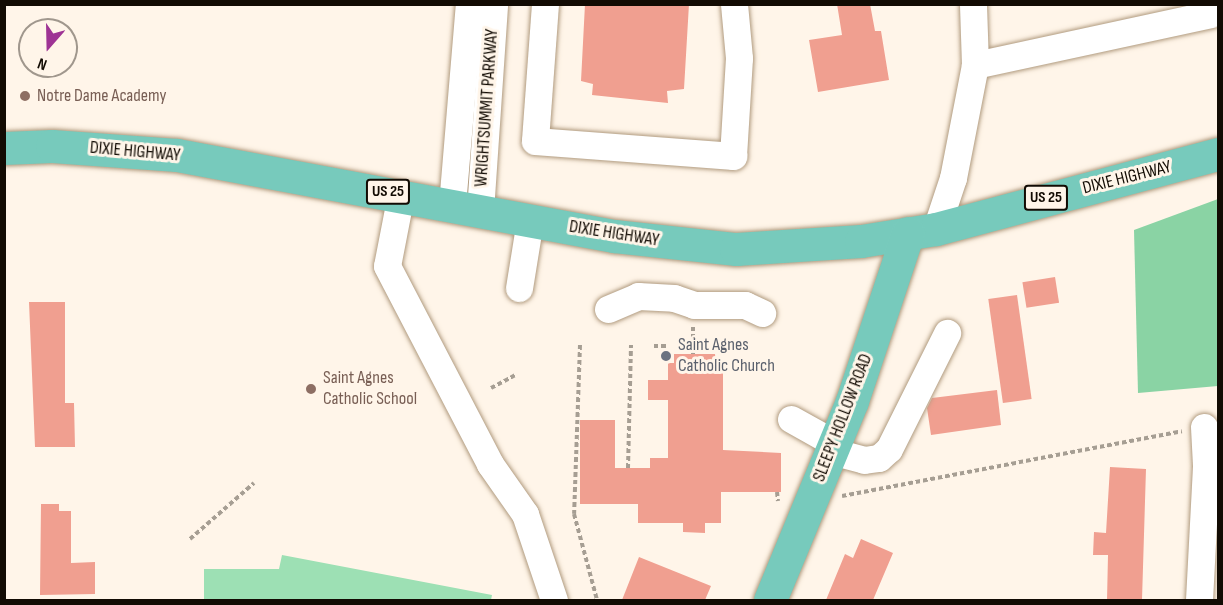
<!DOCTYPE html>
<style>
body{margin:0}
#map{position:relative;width:1223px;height:605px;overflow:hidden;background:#fff5e9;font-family:"Sofia Sans Condensed",sans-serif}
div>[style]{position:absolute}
.green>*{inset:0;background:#9de0b4}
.forest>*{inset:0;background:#8ad3a4}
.building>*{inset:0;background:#f09f90;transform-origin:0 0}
.path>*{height:4px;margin-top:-2px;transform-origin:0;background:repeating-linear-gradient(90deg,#a69e93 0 4.5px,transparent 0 7.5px)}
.roads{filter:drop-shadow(0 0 2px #b19b7f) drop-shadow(0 0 2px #b19b7f)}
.minor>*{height:27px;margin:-13.5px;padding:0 13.5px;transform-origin:13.5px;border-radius:13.5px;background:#fff}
.major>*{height:33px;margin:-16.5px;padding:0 16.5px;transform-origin:16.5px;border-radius:16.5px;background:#77cabc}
.dots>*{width:16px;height:16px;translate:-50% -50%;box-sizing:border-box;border:3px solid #fff5e9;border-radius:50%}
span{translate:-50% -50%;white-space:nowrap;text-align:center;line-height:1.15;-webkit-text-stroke:6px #fff5e9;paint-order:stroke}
.shield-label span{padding:2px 4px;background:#fff5e9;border:2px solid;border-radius:4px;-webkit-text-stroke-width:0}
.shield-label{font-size:16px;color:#120b03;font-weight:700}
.education-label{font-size:18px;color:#785e54}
.left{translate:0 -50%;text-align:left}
.street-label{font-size:18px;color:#120b03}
.worship-label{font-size:18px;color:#5b616d}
.frame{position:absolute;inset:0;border:6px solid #120b03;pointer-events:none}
.north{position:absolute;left:18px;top:18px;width:60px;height:60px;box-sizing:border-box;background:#fff5e9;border:2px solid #a0978d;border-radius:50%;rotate:200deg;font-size:16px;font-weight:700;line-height:24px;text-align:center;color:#120b03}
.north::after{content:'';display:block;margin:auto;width:21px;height:27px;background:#9e3394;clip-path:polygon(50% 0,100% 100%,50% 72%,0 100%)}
</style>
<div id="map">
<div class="green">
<i style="clip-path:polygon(282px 555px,492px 595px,491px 600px,204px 600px,204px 569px,279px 569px)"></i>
</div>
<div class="forest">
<i style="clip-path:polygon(1218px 199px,1218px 386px,1138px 393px,1134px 230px)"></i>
</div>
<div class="building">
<i style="clip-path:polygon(585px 4px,689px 4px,684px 89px,667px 91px,668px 103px,592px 95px,593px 84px,581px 81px)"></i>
<i style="clip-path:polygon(837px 4px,870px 4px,875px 31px,881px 31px,889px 80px,818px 92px,809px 40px,842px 35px)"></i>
<i style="left:1055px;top:277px;width:26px;height:33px;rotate:81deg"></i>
<i style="left:1017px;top:295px;width:105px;height:29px;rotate:82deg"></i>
<i style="clip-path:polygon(29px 302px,65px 302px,65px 403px,74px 403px,75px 447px,35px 447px)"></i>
<i style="clip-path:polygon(674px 354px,715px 354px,716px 365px,723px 365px,723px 450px,781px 453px,781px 492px,721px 492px,721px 523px,705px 523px,705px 533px,683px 532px,683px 523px,638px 523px,638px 504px,580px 504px,580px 420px,615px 420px,615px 468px,650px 468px,650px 458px,668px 458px,668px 400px,648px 400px,648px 380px,668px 380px,668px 363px,674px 363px)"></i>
<i style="clip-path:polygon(997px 390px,1001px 425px,931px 435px,927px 408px,932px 398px)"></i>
<i style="clip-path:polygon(1110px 467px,1146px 469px,1142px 600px,1107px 600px,1108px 555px,1093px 555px,1094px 532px,1106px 533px)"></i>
<i style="clip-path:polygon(41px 504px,59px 504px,59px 511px,71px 511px,71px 563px,95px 562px,95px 594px,40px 595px)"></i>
<i style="clip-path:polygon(861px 539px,893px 553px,873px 600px,826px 600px,845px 554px,853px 558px)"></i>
<i style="clip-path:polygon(639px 557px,711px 586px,705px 600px,622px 600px)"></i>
</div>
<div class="path">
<i style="left:580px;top:345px;width:169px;rotate:92deg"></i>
<i style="left:574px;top:514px;width:89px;rotate:75deg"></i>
<i style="left:654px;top:346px;width:14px"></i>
<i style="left:693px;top:354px;width:27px;rotate:-90deg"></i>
<i style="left:491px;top:388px;width:27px;rotate:-28deg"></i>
<i style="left:628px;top:468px;width:123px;rotate:-88.6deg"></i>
<i style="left:777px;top:492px;width:9px;rotate:84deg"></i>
<i style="left:842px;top:496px;width:346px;rotate:-10.8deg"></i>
<i style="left:190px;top:539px;width:85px;rotate:-41.2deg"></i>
</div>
<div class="roads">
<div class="minor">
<i style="left:545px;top:4px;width:137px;rotate:94.2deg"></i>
<i style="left:535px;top:141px;width:199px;rotate:4.3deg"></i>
<i style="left:733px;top:156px;width:98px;rotate:-86.5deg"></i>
<i style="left:739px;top:58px;width:54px;rotate:-95.3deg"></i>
<i style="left:975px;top:65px;width:241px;rotate:-12.2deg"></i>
<i style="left:401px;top:194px;width:73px;rotate:101deg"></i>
<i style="left:387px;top:266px;width:223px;rotate:62.5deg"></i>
<i style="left:490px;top:464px;width:61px;rotate:55deg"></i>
<i style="left:525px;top:514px;width:91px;rotate:71.4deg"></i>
<i style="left:452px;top:205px;width:202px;rotate:-85.2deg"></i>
<i style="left:480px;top:211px;width:207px;rotate:-86.1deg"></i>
<i style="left:936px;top:229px;width:54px;rotate:-71.6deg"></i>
<i style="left:953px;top:178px;width:115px;rotate:-79deg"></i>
<i style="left:975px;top:65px;width:61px;rotate:-91.9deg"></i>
<i style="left:519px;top:288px;width:69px;rotate:-80.8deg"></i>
<i style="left:608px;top:309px;width:33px;rotate:-23deg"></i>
<i style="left:638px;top:296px;width:36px;rotate:3deg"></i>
<i style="left:674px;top:298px;width:21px;rotate:19deg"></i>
<i style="left:694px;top:305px;width:51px"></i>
<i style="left:745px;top:305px;width:19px;rotate:25deg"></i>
<i style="left:791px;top:419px;width:49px;rotate:29.2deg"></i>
<i style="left:831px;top:451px;width:34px;rotate:15deg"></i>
<i style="left:864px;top:460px;width:15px;rotate:-8deg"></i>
<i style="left:879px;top:458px;width:13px;rotate:-42deg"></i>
<i style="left:889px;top:449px;width:130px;rotate:-63.4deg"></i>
<i style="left:1199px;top:600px;width:135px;rotate:-87deg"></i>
<i style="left:1206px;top:465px;width:38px;rotate:-93deg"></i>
</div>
<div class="major">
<i style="left:4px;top:148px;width:48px;rotate:-2.4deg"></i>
<i style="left:52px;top:146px;width:125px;rotate:4.1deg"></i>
<i style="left:177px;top:155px;width:444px;rotate:10.5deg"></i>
<i style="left:614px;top:236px;width:123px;rotate:6.1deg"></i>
<i style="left:736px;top:249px;width:125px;rotate:-3.7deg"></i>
<i style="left:861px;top:241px;width:76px;rotate:-9.1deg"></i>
<i style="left:936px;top:229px;width:292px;rotate:-14.9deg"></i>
<i style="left:770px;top:600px;width:215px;rotate:-67.6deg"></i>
<i style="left:852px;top:401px;width:177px;rotate:-71.6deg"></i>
</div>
</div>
<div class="dots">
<i style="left:25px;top:96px;background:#8d6e63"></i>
<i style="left:666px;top:356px;background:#6b7280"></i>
<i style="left:311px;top:389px;background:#8d6e63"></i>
</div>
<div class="shield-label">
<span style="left:388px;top:192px">US 25</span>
<span style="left:1046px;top:198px">US 25</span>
</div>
<div class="education-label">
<span class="left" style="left:37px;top:96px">Notre Dame Academy</span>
<span class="left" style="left:323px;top:389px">Saint Agnes<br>Catholic School</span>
</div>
<div class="street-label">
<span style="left:487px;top:108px;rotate:-86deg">WRIGHTSUMMIT PARKWAY</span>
<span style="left:135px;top:152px;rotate:5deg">DIXIE HIGHWAY</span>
<span style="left:1127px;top:178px;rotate:-14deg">DIXIE HIGHWAY</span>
<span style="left:614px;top:234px;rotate:9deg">DIXIE HIGHWAY</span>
<span style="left:843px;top:418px;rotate:-69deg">SLEEPY HOLLOW ROAD</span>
</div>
<div class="worship-label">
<span class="left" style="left:678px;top:356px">Saint Agnes<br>Catholic Church</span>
</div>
<div class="frame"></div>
<div class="north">N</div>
</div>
